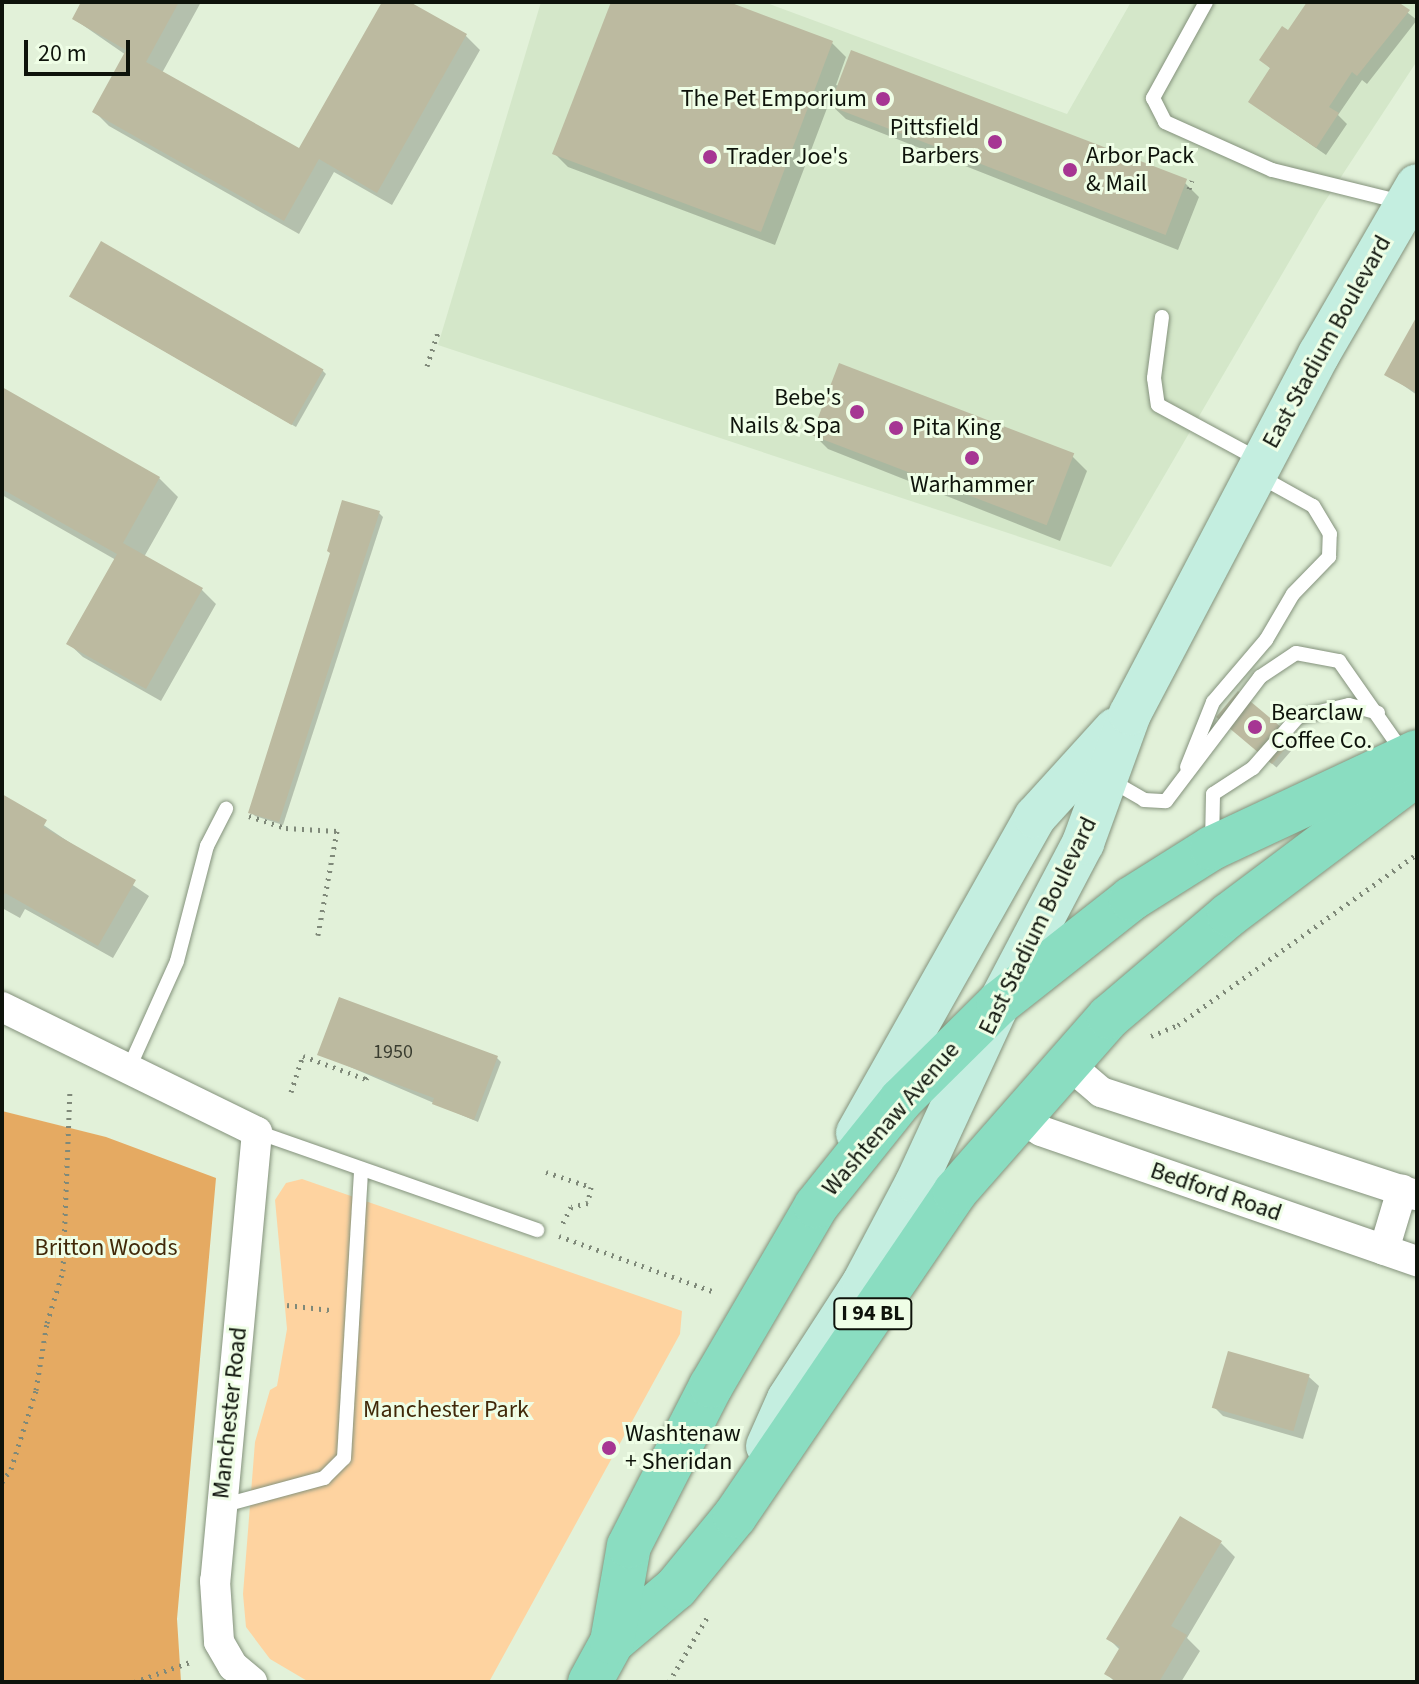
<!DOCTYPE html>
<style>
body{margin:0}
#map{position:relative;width:1419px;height:1684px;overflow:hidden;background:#e2f1d9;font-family:"Source Sans 3",sans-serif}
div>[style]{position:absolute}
.built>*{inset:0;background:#d4e7c9}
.green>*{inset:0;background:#fed3a0}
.forest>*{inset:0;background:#e5aa62}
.shadow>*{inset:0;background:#0003;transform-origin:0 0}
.building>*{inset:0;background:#bcbaa0;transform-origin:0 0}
.path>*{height:5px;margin-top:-2.5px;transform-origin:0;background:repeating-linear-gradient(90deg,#7f8979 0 2px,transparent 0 8px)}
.roads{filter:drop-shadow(0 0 2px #84927c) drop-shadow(0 0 2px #84927c)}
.service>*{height:14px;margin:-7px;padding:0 7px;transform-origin:7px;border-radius:7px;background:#fff}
.minor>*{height:30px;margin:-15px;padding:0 15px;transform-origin:15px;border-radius:15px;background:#fff}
.secondary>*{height:42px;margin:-21px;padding:0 21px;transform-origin:21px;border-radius:21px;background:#c4eee0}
.primary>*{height:44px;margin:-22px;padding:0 22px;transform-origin:22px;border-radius:22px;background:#8addc1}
.dots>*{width:22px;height:22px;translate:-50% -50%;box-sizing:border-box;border:4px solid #effee6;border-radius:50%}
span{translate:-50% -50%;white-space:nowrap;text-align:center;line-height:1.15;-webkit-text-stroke:6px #effee6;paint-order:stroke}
.number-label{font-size:20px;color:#3a3d30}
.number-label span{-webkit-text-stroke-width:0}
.shield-label span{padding:2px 6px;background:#effee6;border:2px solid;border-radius:6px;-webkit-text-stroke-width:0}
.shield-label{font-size:22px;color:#0e130b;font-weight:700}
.poi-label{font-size:24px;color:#0e130b}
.right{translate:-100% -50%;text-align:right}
.left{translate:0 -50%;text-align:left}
.street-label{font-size:24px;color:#0e130b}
.park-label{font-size:24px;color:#412909}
.frame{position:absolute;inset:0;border:4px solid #0e130b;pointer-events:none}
.scale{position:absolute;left:24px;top:40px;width:106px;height:36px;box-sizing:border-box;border:4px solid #0e130b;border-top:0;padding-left:10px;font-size:24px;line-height:28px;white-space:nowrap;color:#0e130b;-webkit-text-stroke:6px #effee6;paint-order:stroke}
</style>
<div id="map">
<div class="built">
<i style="clip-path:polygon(541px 2px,764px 2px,1067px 114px,1131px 2px,1417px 2px,1417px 61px,1320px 209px,1111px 567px,438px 345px)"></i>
</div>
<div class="green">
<i style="clip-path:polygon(302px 1179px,682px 1311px,680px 1334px,489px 1682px,309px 1682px,270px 1659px,246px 1627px,243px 1594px,255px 1442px,270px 1390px,277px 1386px,287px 1329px,275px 1200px,286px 1183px)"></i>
</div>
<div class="forest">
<i style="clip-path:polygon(2px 1111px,106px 1137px,216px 1178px,177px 1619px,181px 1682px,2px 1682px)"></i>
</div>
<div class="shadow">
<i style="clip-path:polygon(84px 2px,201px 2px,162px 73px,300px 151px,384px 2px,406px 2px,466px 36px,480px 50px,392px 205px,334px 172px,299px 234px,109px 126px,95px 112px,126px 55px,74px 19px)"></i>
<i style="clip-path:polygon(613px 2px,724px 2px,832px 43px,846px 57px,836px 85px,1185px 183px,1199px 197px,1178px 250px,846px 119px,829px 103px,775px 245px,568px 167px,554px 153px)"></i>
<i style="clip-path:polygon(1314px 2px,1394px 2px,1417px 20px,1367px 84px,1362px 80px,1338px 115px,1347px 124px,1326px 155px,1250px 102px,1271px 69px,1262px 60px)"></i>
<i style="clip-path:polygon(71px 297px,322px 370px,326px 374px,296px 427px)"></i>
<i style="clip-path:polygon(1417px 320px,1417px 395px,1387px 374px)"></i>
<i style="clip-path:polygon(2px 389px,159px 478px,178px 497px,144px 557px,202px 590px,216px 604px,161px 701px,83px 657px,68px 643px,116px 560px,2px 495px)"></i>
<i style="clip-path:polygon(814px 435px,1073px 457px,1087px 471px,1060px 541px,828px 449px)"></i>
<i style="clip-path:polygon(379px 513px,383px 517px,283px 825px,255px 816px,251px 812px)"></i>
<i style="left:1238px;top:693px;width:78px;height:31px;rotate:41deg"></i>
<i style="clip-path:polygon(2px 797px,149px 896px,113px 958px,25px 909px,20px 918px,2px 908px)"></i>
<i style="clip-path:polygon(320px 1054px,497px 1058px,501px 1062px,478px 1122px)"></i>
<i style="clip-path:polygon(1309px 1377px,1319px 1386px,1303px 1439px,1223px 1416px,1213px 1406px)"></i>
<i style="clip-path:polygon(1221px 1543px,1235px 1557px,1187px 1638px,1200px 1651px,1181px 1682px,1115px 1682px,1107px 1674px,1121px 1651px,1109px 1639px)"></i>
</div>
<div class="building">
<i style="clip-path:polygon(81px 2px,179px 2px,146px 62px,299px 148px,382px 2px,410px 2px,467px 34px,377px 193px,319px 159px,284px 221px,92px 112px,126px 50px,72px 19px)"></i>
<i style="clip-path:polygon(611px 2px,729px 2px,833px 41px,761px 232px,552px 154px)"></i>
<i style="clip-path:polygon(1307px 2px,1398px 2px,1410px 10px,1357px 76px,1352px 72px,1329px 107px,1339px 113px,1316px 148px,1248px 102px,1270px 68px,1259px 60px,1282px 26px,1288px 30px)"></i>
<i style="left:851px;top:50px;width:360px;height:60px;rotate:21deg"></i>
<i style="left:101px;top:241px;width:257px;height:64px;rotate:30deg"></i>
<i style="clip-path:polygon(1417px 316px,1417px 393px,1384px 375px)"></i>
<i style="left:839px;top:363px;width:252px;height:77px;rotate:21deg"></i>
<i style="clip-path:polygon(2px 387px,160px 477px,123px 543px,203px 588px,146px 689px,66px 644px,117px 554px,2px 489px)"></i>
<i style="clip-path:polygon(342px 500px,380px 511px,279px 822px,248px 813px,330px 553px,327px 551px)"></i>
<i style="left:1238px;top:691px;width:73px;height:34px;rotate:40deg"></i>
<i style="clip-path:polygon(2px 794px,47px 820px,43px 827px,136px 880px,98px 946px,5px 893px,2px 899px)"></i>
<i style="clip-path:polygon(339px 997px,498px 1056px,474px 1120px,432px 1104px,434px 1098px,317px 1055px)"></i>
<i style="left:1228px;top:1351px;width:85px;height:59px;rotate:16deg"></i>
<i style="clip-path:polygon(1180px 1516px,1222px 1541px,1171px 1626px,1187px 1635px,1159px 1682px,1118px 1682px,1104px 1674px,1120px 1647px,1106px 1639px)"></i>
</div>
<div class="path">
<i style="left:1189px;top:189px;width:9px;rotate:-72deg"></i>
<i style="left:427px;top:366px;width:38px;rotate:-72deg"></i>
<i style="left:249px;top:816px;width:39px;rotate:18deg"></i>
<i style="left:286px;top:828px;width:51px;rotate:3.4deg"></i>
<i style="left:337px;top:831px;width:106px;rotate:100.4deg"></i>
<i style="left:1151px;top:1036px;width:29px;rotate:-22deg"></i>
<i style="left:1178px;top:1025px;width:294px;rotate:-35.6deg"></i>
<i style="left:291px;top:1092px;width:38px;rotate:-72deg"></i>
<i style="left:303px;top:1056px;width:67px;rotate:20.1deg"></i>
<i style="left:366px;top:1079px;width:6px;rotate:-59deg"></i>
<i style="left:546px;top:1172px;width:47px;rotate:18.4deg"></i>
<i style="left:591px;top:1187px;width:16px;rotate:101deg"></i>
<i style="left:588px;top:1203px;width:17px;rotate:167deg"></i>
<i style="left:571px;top:1207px;width:22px;rotate:117deg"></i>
<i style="left:559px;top:1236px;width:163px;rotate:19.8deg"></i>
<i style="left:287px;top:1305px;width:43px;rotate:6.6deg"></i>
<i style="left:2px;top:1482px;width:16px;rotate:-55deg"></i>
<i style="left:11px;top:1469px;width:83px;rotate:-72.4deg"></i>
<i style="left:36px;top:1390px;width:68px;rotate:-80.7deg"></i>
<i style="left:47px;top:1323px;width:54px;rotate:-72.9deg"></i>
<i style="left:63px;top:1271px;width:183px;rotate:-87.8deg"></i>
<i style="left:134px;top:1682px;width:63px;rotate:-19.6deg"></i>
<i style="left:669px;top:1682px;width:79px;rotate:-59.5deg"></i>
</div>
<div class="roads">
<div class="service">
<i style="left:1206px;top:2px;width:110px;rotate:118.9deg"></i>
<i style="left:1153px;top:98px;width:27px;rotate:63deg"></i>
<i style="left:1165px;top:122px;width:117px;rotate:24.2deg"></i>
<i style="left:1272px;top:170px;width:133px;rotate:13.9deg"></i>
<i style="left:1162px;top:317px;width:62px;rotate:97.5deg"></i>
<i style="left:1154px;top:378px;width:27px;rotate:82deg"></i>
<i style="left:1158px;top:405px;width:114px;rotate:28.4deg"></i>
<i style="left:1187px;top:767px;width:70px;rotate:-68.2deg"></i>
<i style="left:1213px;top:702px;width:82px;rotate:-49.5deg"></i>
<i style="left:1266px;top:640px;width:53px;rotate:-59.6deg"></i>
<i style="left:1293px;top:594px;width:52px;rotate:-45.8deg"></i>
<i style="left:1329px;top:557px;width:23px;rotate:-88deg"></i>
<i style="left:1330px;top:534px;width:33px;rotate:-121deg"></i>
<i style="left:1313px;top:506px;width:62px;rotate:-150.9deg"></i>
<i style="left:1110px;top:780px;width:39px;rotate:30deg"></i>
<i style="left:1144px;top:800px;width:22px;rotate:3deg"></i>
<i style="left:1166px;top:801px;width:156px;rotate:-52.8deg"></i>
<i style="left:1260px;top:677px;width:43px;rotate:-33.7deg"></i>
<i style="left:1296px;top:653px;width:44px;rotate:10.5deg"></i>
<i style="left:1339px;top:661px;width:113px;rotate:55deg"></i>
<i style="left:1212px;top:843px;width:49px;rotate:-88.8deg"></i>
<i style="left:1213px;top:794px;width:48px;rotate:-33deg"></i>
<i style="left:1253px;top:768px;width:68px;rotate:-48.6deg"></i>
<i style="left:1298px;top:717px;width:52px;rotate:-13.2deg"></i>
<i style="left:1349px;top:705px;width:30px;rotate:15deg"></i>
<i style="left:129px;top:1068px;width:117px;rotate:-65.8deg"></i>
<i style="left:177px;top:961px;width:119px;rotate:-75.4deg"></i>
<i style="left:207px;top:846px;width:42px;rotate:-62.8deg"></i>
<i style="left:257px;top:1132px;width:297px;rotate:19.3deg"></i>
<i style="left:221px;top:1506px;width:107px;rotate:-15.2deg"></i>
<i style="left:324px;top:1478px;width:28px;rotate:-45deg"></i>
<i style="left:344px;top:1458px;width:288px;rotate:-86.6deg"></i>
</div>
<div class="minor">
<i style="left:2px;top:1007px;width:284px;rotate:26.1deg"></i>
<i style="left:257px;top:1132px;width:451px;rotate:95.3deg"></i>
<i style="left:215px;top:1581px;width:61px;rotate:86.2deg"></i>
<i style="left:219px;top:1642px;width:28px;rotate:60deg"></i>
<i style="left:233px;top:1666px;width:25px;rotate:40deg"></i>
<i style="left:1067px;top:1063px;width:45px;rotate:40.5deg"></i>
<i style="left:1101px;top:1092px;width:332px;rotate:18.1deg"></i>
<i style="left:1018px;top:1118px;width:26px;rotate:29deg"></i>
<i style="left:1041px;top:1131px;width:398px;rotate:19.1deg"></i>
<i style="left:1384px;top:1250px;width:63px;rotate:-73.3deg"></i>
</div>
<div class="secondary">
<i style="left:857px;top:1133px;width:363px;rotate:-60.6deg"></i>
<i style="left:1035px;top:817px;width:119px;rotate:-47.7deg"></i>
<i style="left:767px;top:1446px;width:51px;rotate:-65.9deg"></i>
<i style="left:788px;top:1399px;width:138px;rotate:-57.1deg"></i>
<i style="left:863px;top:1283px;width:113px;rotate:-62.1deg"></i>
<i style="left:916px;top:1183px;width:198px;rotate:-65.2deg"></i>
<i style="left:999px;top:1003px;width:181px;rotate:-62.3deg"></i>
<i style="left:1083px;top:843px;width:137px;rotate:-70deg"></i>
<i style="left:1130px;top:714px;width:407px;rotate:-62.3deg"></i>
<i style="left:1319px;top:354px;width:195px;rotate:-59.9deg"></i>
</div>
<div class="primary">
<i style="left:612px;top:1642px;width:84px;rotate:-40.2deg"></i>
<i style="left:676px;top:1588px;width:93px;rotate:-50.7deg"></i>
<i style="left:735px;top:1516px;width:392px;rotate:-55.8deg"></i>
<i style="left:955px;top:1192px;width:233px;rotate:-48.7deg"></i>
<i style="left:1109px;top:1017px;width:157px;rotate:-40.4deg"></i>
<i style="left:1229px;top:915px;width:235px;rotate:-36.9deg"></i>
<i style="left:590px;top:1682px;width:46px;rotate:-61.2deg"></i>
<i style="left:612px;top:1642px;width:97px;rotate:-80deg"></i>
<i style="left:629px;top:1546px;width:180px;rotate:-62.9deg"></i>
<i style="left:711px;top:1386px;width:208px;rotate:-59.7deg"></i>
<i style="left:816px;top:1206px;width:136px;rotate:-51.3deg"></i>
<i style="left:901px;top:1100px;width:138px;rotate:-44.7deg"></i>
<i style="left:999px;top:1003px;width:168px;rotate:-38.2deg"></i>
<i style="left:1131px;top:899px;width:96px;rotate:-32.2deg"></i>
<i style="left:1212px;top:848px;width:226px;rotate:-25.1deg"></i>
</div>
</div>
<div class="dots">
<i style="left:883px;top:99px;background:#a63693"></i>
<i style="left:995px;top:142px;background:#a63693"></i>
<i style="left:710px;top:157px;background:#a63693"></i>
<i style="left:1070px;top:170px;background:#a63693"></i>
<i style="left:857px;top:412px;background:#a63693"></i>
<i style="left:896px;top:428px;background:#a63693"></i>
<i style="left:972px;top:458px;background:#a63693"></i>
<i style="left:1255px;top:727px;background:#a63693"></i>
<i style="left:609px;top:1448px;background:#a63693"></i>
</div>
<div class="number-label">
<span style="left:393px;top:1052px">1950</span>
</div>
<div class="shield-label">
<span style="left:873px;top:1314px">I 94 BL</span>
</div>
<div class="poi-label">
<span class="right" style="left:867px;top:99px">The Pet Emporium</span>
<span class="right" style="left:979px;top:142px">Pittsfield<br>Barbers</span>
<span class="left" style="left:1086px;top:170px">Arbor Pack<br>&amp; Mail</span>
<span class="left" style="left:726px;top:157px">Trader Joe's</span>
<span class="right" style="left:841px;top:412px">Bebe's<br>Nails &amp; Spa</span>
<span class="left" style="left:912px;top:428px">Pita King</span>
<span style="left:972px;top:485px">Warhammer</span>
<span class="left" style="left:1271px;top:727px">Bearclaw<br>Coffee Co.</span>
<span class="left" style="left:625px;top:1448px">Washtenaw<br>+ Sheridan</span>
</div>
<div class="street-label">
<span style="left:1327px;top:342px;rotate:-61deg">East Stadium Boulevard</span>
<span style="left:1038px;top:926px;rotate:-64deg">East Stadium Boulevard</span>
<span style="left:891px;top:1119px;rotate:-49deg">Washtenaw Avenue</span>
<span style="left:1216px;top:1192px;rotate:19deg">Bedford Road</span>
<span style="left:230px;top:1413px;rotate:-84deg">Manchester Road</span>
</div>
<div class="park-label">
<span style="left:106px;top:1248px">Britton Woods</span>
<span style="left:446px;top:1410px">Manchester Park</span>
</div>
<div class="frame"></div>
<div class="scale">20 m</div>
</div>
